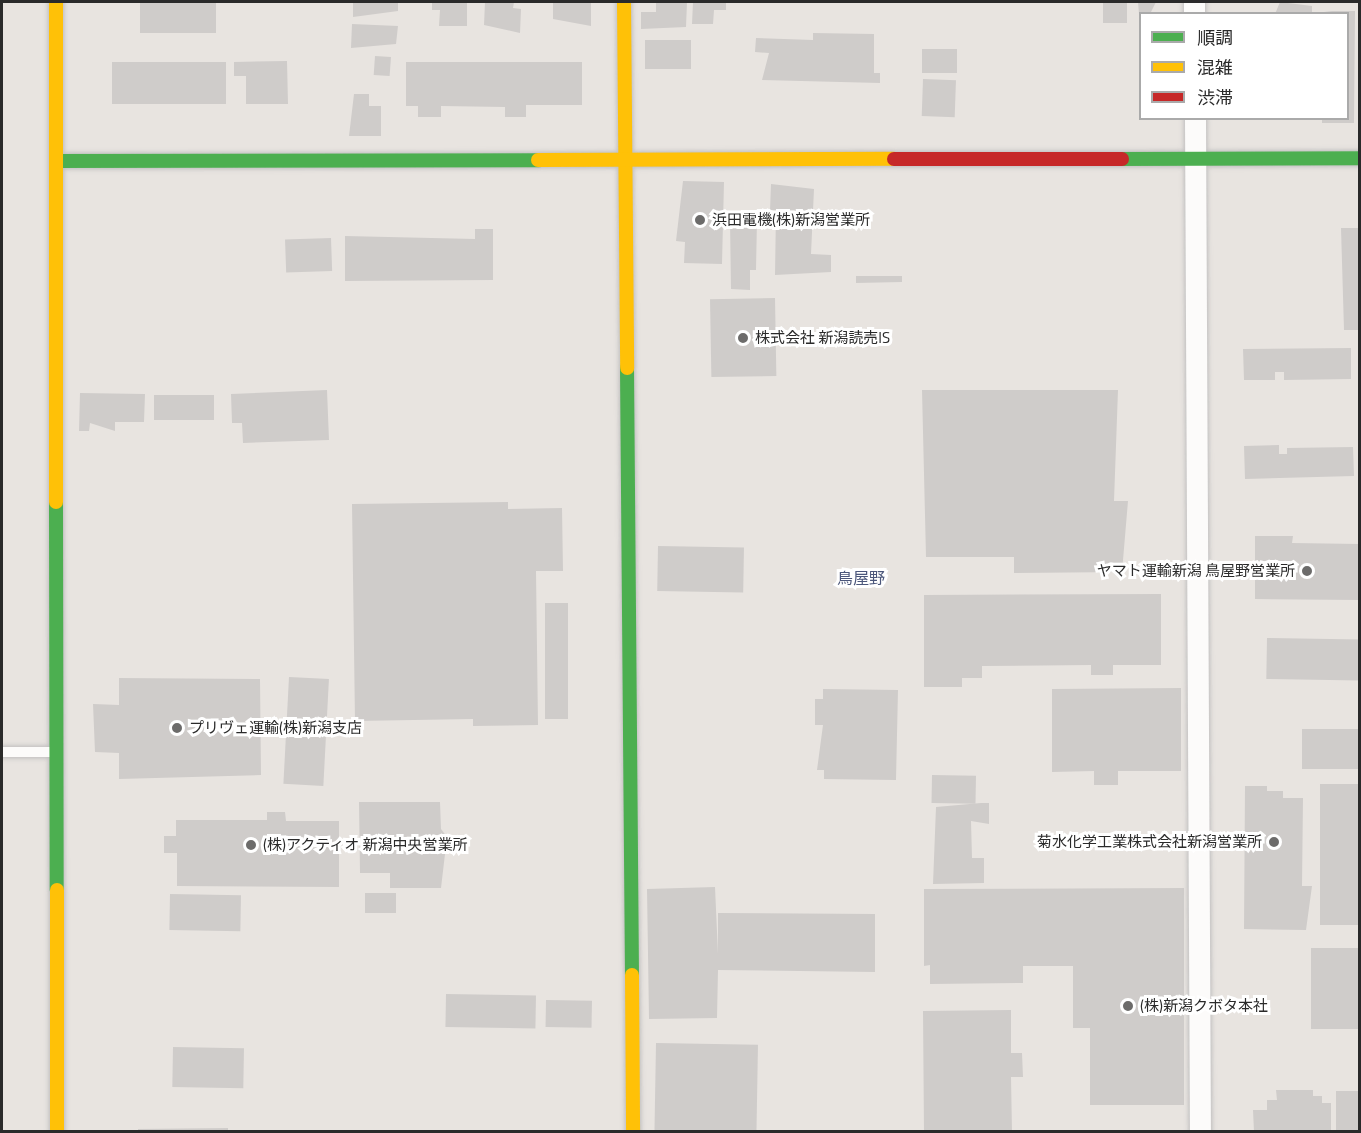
<!DOCTYPE html>
<meta charset="utf-8">
<style>
body{margin:0}
#map{position:relative;width:1361px;height:1133px;overflow:hidden;background:#e8e4e0;font-family:"Titillium Web","Noto Sans JP",sans-serif}
div>[style]{position:absolute}
.building>*{inset:0;background:#cfccca;transform-origin:0 0}
.roads{filter:drop-shadow(0 0 2px #c2c1c1) drop-shadow(0 0 2px #c2c1c1)}
.lane>*{height:10px;margin:-5px;padding:0 5px;transform-origin:5px;border-radius:5px;background:#fcfbfa}
.street>*{height:21px;margin:-10.5px;padding:0 10.5px;transform-origin:10.5px;border-radius:10.5px;background:#fcfbfa}
.fast>*{height:14px;margin:-7px;padding:0 7px;transform-origin:7px;border-radius:7px;background:#4caf50}
.slow>*{height:14px;margin:-7px;padding:0 7px;transform-origin:7px;border-radius:7px;background:#ffc107}
.jam>*{height:14px;margin:-7px;padding:0 7px;transform-origin:7px;border-radius:7px;background:#c62828}
.dots>*{width:16px;height:16px;translate:-50% -50%;box-sizing:border-box;border:3px solid #fff;border-radius:50%}
span{translate:-50% -50%;white-space:nowrap;text-align:center;line-height:1.15;-webkit-text-stroke:6px #fff;paint-order:stroke}
.poi-label{font-size:15px;color:#2a2a2a}
.left{translate:0 -50%;text-align:left}
.right{translate:-100% -50%;text-align:right}
.neighbourhood-label{font-size:16px;color:#4b567a}
.frame{position:absolute;inset:0;border:3px solid #2a2a2a;pointer-events:none}
.legend{position:absolute;left:1139px;top:12px;width:210px;height:108px;box-sizing:border-box;background:#fff;border:2px solid #aaa;margin:0;padding:8px 10px;list-style:none;font-size:18px;color:#2a2a2a}
.legend li{display:flex;align-items:center;gap:12px;height:30px}
.legend b{width:30px;border:2px solid #aaa}
</style>
<div id="map">
<div class="building">
<i style="left:140px;top:2px;width:76px;height:31px"></i>
<i style="clip-path:polygon(353px 2px,398px 2px,398px 11px,353px 17px)"></i>
<i style="clip-path:polygon(432px 2px,467px 2px,467px 26px,439px 26px,440px 10px,432px 10px)"></i>
<i style="clip-path:polygon(485px 2px,514px 2px,513px 8px,521px 9px,520px 33px,484px 25px)"></i>
<i style="clip-path:polygon(553px 2px,591px 2px,591px 26px,553px 19px)"></i>
<i style="clip-path:polygon(656px 2px,687px 2px,686px 27px,641px 29px,641px 12px,656px 12px)"></i>
<i style="clip-path:polygon(693px 2px,726px 2px,726px 10px,714px 10px,713px 24px,692px 24px)"></i>
<i style="left:1103px;top:2px;width:24px;height:21px"></i>
<i style="clip-path:polygon(1138px 2px,1156px 2px,1150px 14px,1139px 14px)"></i>
<i style="clip-path:polygon(1280px 2px,1312px 6px,1312px 14px,1275px 14px)"></i>
<i style="clip-path:polygon(1324px 11px,1355px 11px,1354px 123px,1322px 123px,1322px 118px,1348px 118px,1348px 14px)"></i>
<i style="clip-path:polygon(352px 24px,398px 26px,396px 44px,351px 48px)"></i>
<i style="clip-path:polygon(813px 33px,874px 34px,874px 73px,880px 73px,880px 83px,762px 80px,769px 53px,755px 52px,756px 38px,813px 40px)"></i>
<i style="left:645px;top:40px;width:46px;height:29px"></i>
<i style="left:922px;top:49px;width:35px;height:24px"></i>
<i style="left:375px;top:56px;width:16px;height:19px;rotate:4deg"></i>
<i style="clip-path:polygon(287px 61px,288px 104px,246px 104px,246px 76px,234px 76px,234px 62px)"></i>
<i style="left:226px;top:62px;width:42px;height:114px;rotate:90deg"></i>
<i style="clip-path:polygon(406px 62px,582px 62px,582px 105px,526px 105px,526px 117px,505px 117px,505px 107px,441px 106px,441px 117px,418px 117px,418px 106px,406px 106px)"></i>
<i style="left:923px;top:79px;width:33px;height:37px;rotate:2deg"></i>
<i style="clip-path:polygon(354px 94px,369px 94px,369px 106px,381px 106px,381px 136px,349px 136px)"></i>
<i style="clip-path:polygon(683px 181px,724px 182px,722px 264px,684px 263px,685px 242px,676px 241px)"></i>
<i style="clip-path:polygon(771px 184px,814px 189px,811px 254px,831px 255px,831px 272px,775px 275px,776px 211px,770px 211px)"></i>
<i style="clip-path:polygon(730px 220px,757px 220px,756px 270px,750px 270px,750px 290px,731px 289px)"></i>
<i style="clip-path:polygon(1341px 228px,1360px 228px,1360px 330px,1344px 330px)"></i>
<i style="clip-path:polygon(475px 229px,493px 229px,493px 280px,345px 281px,345px 236px,475px 239px)"></i>
<i style="left:331px;top:238px;width:33px;height:46px;rotate:88deg"></i>
<i style="clip-path:polygon(856px 276px,902px 276px,902px 282px,856px 283px)"></i>
<i style="left:775px;top:298px;width:78px;height:65px;rotate:89deg"></i>
<i style="clip-path:polygon(1351px 348px,1351px 379px,1284px 380px,1284px 372px,1275px 372px,1275px 380px,1244px 380px,1243px 349px)"></i>
<i style="clip-path:polygon(327px 390px,329px 440px,243px 443px,242px 423px,232px 423px,231px 394px)"></i>
<i style="clip-path:polygon(922px 390px,1118px 390px,1114px 501px,1128px 501px,1122px 572px,1014px 573px,1014px 557px,926px 557px)"></i>
<i style="clip-path:polygon(80px 393px,145px 394px,144px 422px,115px 422px,115px 431px,90px 423px,89px 431px,79px 431px)"></i>
<i style="left:154px;top:395px;width:60px;height:25px"></i>
<i style="clip-path:polygon(1279px 445px,1279px 454px,1287px 454px,1287px 448px,1353px 447px,1354px 476px,1245px 479px,1244px 446px)"></i>
<i style="clip-path:polygon(508px 502px,508px 509px,562px 508px,563px 571px,536px 571px,538px 725px,473px 726px,473px 719px,355px 721px,352px 504px)"></i>
<i style="clip-path:polygon(1255px 536px,1293px 536px,1292px 543px,1360px 544px,1360px 600px,1255px 599px)"></i>
<i style="left:658px;top:546px;width:86px;height:45px;rotate:1deg"></i>
<i style="clip-path:polygon(1161px 594px,1161px 665px,1113px 665px,1113px 675px,1091px 675px,1091px 665px,982px 666px,982px 678px,962px 678px,962px 687px,924px 687px,924px 595px)"></i>
<i style="left:545px;top:603px;width:23px;height:116px"></i>
<i style="left:1267px;top:638px;width:93px;height:41px;rotate:1deg"></i>
<i style="left:289px;top:677px;width:40px;height:107px;rotate:3deg"></i>
<i style="clip-path:polygon(119px 678px,260px 679px,261px 775px,119px 779px,119px 753px,95px 752px,93px 704px,119px 705px)"></i>
<i style="clip-path:polygon(1181px 688px,1181px 771px,1118px 771px,1118px 785px,1094px 785px,1094px 771px,1052px 772px,1052px 689px)"></i>
<i style="clip-path:polygon(823px 689px,898px 690px,896px 780px,824px 779px,824px 770px,817px 770px,823px 725px,815px 725px,815px 699px,823px 699px)"></i>
<i style="left:1302px;top:729px;width:58px;height:40px"></i>
<i style="left:932px;top:775px;width:44px;height:28px;rotate:1deg"></i>
<i style="left:1320px;top:784px;width:40px;height:141px"></i>
<i style="clip-path:polygon(1245px 786px,1267px 786px,1267px 791px,1283px 791px,1283px 798px,1303px 798px,1302px 886px,1312px 886px,1306px 930px,1244px 929px)"></i>
<i style="clip-path:polygon(359px 802px,440px 802px,441px 829px,447px 837px,441px 888px,390px 888px,390px 873px,360px 873px)"></i>
<i style="clip-path:polygon(981px 803px,989px 803px,989px 824px,971px 821px,972px 858px,984px 858px,984px 883px,933px 884px,936px 807px)"></i>
<i style="clip-path:polygon(267px 812px,285px 812px,286px 821px,339px 821px,339px 887px,177px 886px,177px 853px,164px 853px,164px 836px,176px 836px,176px 820px,267px 820px)"></i>
<i style="clip-path:polygon(715px 887px,718px 954px,718px 913px,875px 914px,875px 972px,718px 970px,717px 1018px,649px 1019px,647px 889px)"></i>
<i style="clip-path:polygon(1184px 888px,1184px 1105px,1090px 1105px,1090px 1028px,1073px 1028px,1073px 966px,1023px 966px,1023px 983px,930px 984px,930px 965px,924px 966px,924px 889px)"></i>
<i style="left:365px;top:893px;width:31px;height:20px"></i>
<i style="left:170px;top:894px;width:71px;height:36px;rotate:1deg"></i>
<i style="left:1311px;top:948px;width:49px;height:81px"></i>
<i style="left:446px;top:994px;width:90px;height:33px;rotate:1deg"></i>
<i style="left:546px;top:1000px;width:46px;height:27px;rotate:1deg"></i>
<i style="clip-path:polygon(1011px 1010px,1011px 1053px,1022px 1053px,1023px 1077px,1011px 1077px,1012px 1132px,924px 1132px,923px 1011px)"></i>
<i style="left:656px;top:1043px;width:102px;height:89px;rotate:1deg"></i>
<i style="left:173px;top:1047px;width:71px;height:40px;rotate:1deg"></i>
<i style="clip-path:polygon(1276px 1090px,1313px 1090px,1313px 1096px,1322px 1096px,1322px 1103px,1331px 1103px,1331px 1132px,1254px 1132px,1253px 1110px,1267px 1110px,1267px 1100px,1277px 1100px)"></i>
<i style="left:1336px;top:1091px;width:24px;height:41px"></i>
<i style="clip-path:polygon(228px 1128px,228px 1132px,138px 1132px,138px 1129px)"></i>
</div>
<div class="roads">
<div class="lane">
<i style="left:2px;top:752px;width:50px"></i>
</div>
<div class="street">
<i style="left:1194px;top:2px;width:12px;rotate:90deg"></i>
<i style="left:1195px;top:118px;width:1014px;rotate:89.72deg"></i>
</div>
<div class="fast">
<i style="left:1122px;top:159px;width:238px;rotate:-0.2deg"></i>
<i style="left:56px;top:161px;width:482px;rotate:-0.1deg"></i>
<i style="left:627px;top:368px;width:607px;rotate:89.53deg"></i>
<i style="left:56px;top:502px;width:388px;rotate:89.9deg"></i>
</div>
<div class="slow">
<i style="left:56px;top:2px;width:500px;rotate:90deg"></i>
<i style="left:624px;top:2px;width:366px;rotate:89.5deg"></i>
<i style="left:538px;top:160px;width:356px;rotate:-0.2deg"></i>
<i style="left:57px;top:890px;width:242px;rotate:90deg"></i>
<i style="left:632px;top:975px;width:157px;rotate:89.6deg"></i>
</div>
<div class="jam">
<i style="left:894px;top:159px;width:228px"></i>
</div>
</div>
<div class="dots">
<i style="left:700px;top:220px;background:#6c6b6a"></i>
<i style="left:743px;top:338px;background:#6c6b6a"></i>
<i style="left:1307px;top:571px;background:#6c6b6a"></i>
<i style="left:177px;top:728px;background:#6c6b6a"></i>
<i style="left:1274px;top:842px;background:#6c6b6a"></i>
<i style="left:251px;top:845px;background:#6c6b6a"></i>
<i style="left:1128px;top:1006px;background:#6c6b6a"></i>
</div>
<div class="poi-label">
<span class="left" style="left:712px;top:220px">浜田電機(株)新潟営業所</span>
<span class="left" style="left:755px;top:338px">株式会社 新潟読売IS</span>
<span class="right" style="left:1295px;top:571px">ヤマト運輸新潟 鳥屋野営業所</span>
<span class="left" style="left:189px;top:728px">プリヴェ運輸(株)新潟支店</span>
<span class="right" style="left:1262px;top:842px">菊水化学工業株式会社新潟営業所</span>
<span class="left" style="left:263px;top:845px">(株)アクティオ 新潟中央営業所</span>
<span class="left" style="left:1140px;top:1006px">(株)新潟クボタ本社</span>
</div>
<div class="neighbourhood-label">
<span style="left:861px;top:578px">鳥屋野</span>
</div>
<div class="frame"></div>
<ul class="legend">
<li><b style="height:8px;background:#4caf50"></b>順調</li>
<li><b style="height:8px;background:#ffc107"></b>混雑</li>
<li><b style="height:8px;background:#c62828"></b>渋滞</li>
</ul>
</div>
